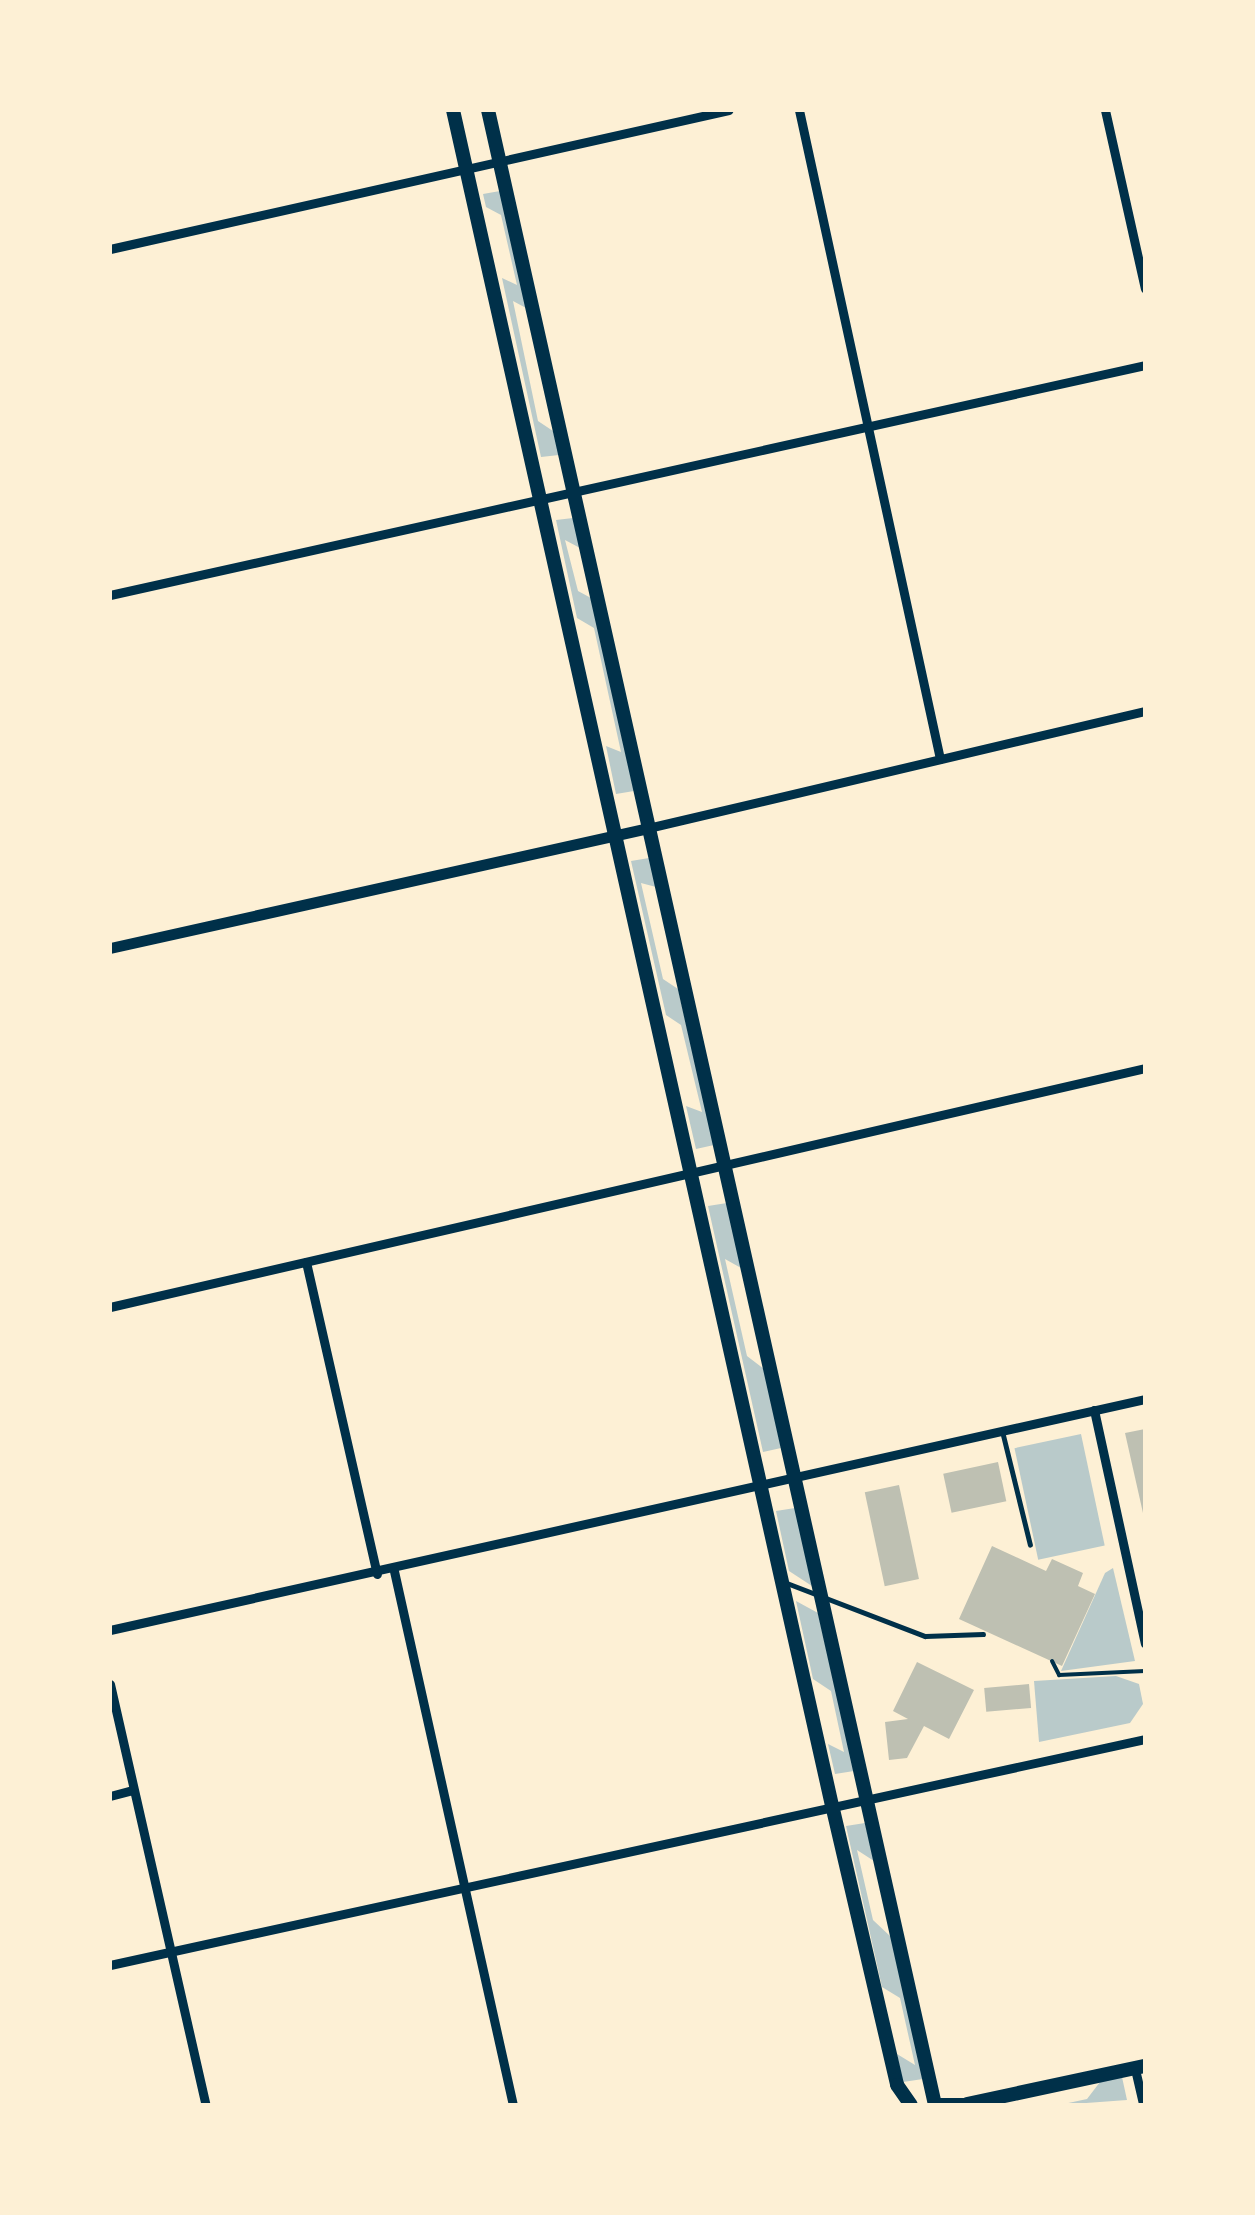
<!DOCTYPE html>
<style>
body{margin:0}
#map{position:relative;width:1255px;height:2215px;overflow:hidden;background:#fdf0d5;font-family:Roboto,sans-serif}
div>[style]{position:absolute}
.green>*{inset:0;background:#b9caca;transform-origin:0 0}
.building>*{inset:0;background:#bec0b2;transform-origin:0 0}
.path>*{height:4px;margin:-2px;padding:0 2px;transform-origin:2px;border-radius:2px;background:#003049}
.service>*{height:5px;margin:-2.5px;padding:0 2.5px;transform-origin:2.5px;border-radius:2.5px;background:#003049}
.minor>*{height:9px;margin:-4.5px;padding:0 4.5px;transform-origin:4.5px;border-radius:4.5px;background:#003049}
.tertiary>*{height:11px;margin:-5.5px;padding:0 5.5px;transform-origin:5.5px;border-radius:5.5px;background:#003049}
.secondary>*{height:14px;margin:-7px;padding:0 7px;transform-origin:7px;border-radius:7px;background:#003049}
span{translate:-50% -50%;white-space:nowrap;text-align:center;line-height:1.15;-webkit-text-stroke:8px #fdf0d5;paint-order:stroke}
.frame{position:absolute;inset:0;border:112px solid #fdf0d5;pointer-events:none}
</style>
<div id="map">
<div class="green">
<i style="clip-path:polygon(500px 191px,526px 308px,513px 301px,538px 421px,553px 431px,559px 455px,541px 457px,502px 278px,517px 285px,501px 215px,486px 207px,483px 194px)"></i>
<i style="clip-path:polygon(573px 518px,580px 548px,565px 540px,578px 591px,591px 598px,634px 791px,616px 794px,606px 746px,621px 752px,594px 628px,577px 618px,556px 520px)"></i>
<i style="clip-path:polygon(649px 858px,656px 887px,641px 883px,663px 979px,678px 989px,714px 1145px,696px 1149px,686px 1106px,702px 1112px,681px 1025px,666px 1015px,631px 861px)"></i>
<i style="clip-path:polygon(727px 1203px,741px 1268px,725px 1259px,747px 1356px,764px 1369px,781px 1448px,763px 1452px,708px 1206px)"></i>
<i style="left:1081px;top:1434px;width:114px;height:68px;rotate:78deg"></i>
<i style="clip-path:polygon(795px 1508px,812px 1586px,789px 1571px,776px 1511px)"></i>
<i style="clip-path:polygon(1113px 1568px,1135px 1661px,1061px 1671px,1105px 1573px)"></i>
<i style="clip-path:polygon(796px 1601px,818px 1613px,854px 1771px,835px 1774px,828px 1744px,844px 1752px,831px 1691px,813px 1679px)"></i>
<i style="clip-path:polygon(1116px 1676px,1139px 1684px,1143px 1704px,1130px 1723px,1039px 1742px,1034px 1681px)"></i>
<i style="clip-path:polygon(865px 1823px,874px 1861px,857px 1850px,873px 1920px,891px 1937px,923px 2079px,903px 2082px,897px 2054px,915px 2065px,900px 1998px,882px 1987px,846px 1826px)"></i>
<i style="clip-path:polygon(1122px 2077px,1127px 2100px,1059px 2105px,1087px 2099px,1100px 2082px)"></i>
</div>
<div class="building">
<i style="clip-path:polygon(1145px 1429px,1145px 1512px,1143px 1513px,1125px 1433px)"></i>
<i style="left:998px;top:1462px;width:40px;height:56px;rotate:78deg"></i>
<i style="left:899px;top:1485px;width:96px;height:35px;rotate:78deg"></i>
<i style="clip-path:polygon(992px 1546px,1046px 1571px,1052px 1559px,1083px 1573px,1078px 1586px,1095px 1594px,1062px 1666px,959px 1619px)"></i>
<i style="clip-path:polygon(917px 1662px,974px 1690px,949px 1739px,924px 1726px,907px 1758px,889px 1760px,885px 1722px,908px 1719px,893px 1711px)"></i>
<i style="left:1029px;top:1684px;width:24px;height:45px;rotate:85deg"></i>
</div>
<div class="path">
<i style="left:1052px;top:1661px;width:16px;rotate:63deg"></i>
<i style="left:1059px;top:1675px;width:86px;rotate:-2.7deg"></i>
</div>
<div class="service">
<i style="left:1002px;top:1431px;width:117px;rotate:76.2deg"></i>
<i style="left:784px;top:1582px;width:151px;rotate:21deg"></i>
<i style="left:925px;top:1636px;width:58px;rotate:-2deg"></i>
</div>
<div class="minor">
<i style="left:799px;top:110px;width:664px;rotate:77.74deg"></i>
<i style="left:1105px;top:110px;width:183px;rotate:77.4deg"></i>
<i style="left:110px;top:249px;width:634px;rotate:-12.66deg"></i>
<i style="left:110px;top:595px;width:1060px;rotate:-12.53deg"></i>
<i style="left:648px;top:828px;width:511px;rotate:-13.25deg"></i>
<i style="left:306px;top:1262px;width:320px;rotate:77.2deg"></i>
<i style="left:110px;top:1307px;width:1062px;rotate:-13deg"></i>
<i style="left:1094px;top:1410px;width:239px;rotate:77.7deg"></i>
<i style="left:394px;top:1571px;width:547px;rotate:77.44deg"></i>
<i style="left:110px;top:1630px;width:1060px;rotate:-12.58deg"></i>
<i style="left:110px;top:1684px;width:432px;rotate:77.2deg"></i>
<i style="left:110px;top:1796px;width:24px;rotate:-15deg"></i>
<i style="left:110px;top:1965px;width:1059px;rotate:-12.32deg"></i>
<i style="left:1135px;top:2069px;width:37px;rotate:77deg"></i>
</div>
<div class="tertiary">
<i style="left:110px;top:948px;width:551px;rotate:-12.57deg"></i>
</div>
<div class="secondary">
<i style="left:453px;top:110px;width:1737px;rotate:77.4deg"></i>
<i style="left:832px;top:1805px;width:287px;rotate:76.9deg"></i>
<i style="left:897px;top:2085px;width:24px;rotate:55deg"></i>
<i style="left:488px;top:110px;width:2044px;rotate:77.37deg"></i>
<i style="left:967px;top:2104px;width:182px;rotate:-12.1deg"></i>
<i style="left:938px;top:2105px;width:32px"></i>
</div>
<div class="frame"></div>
</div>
